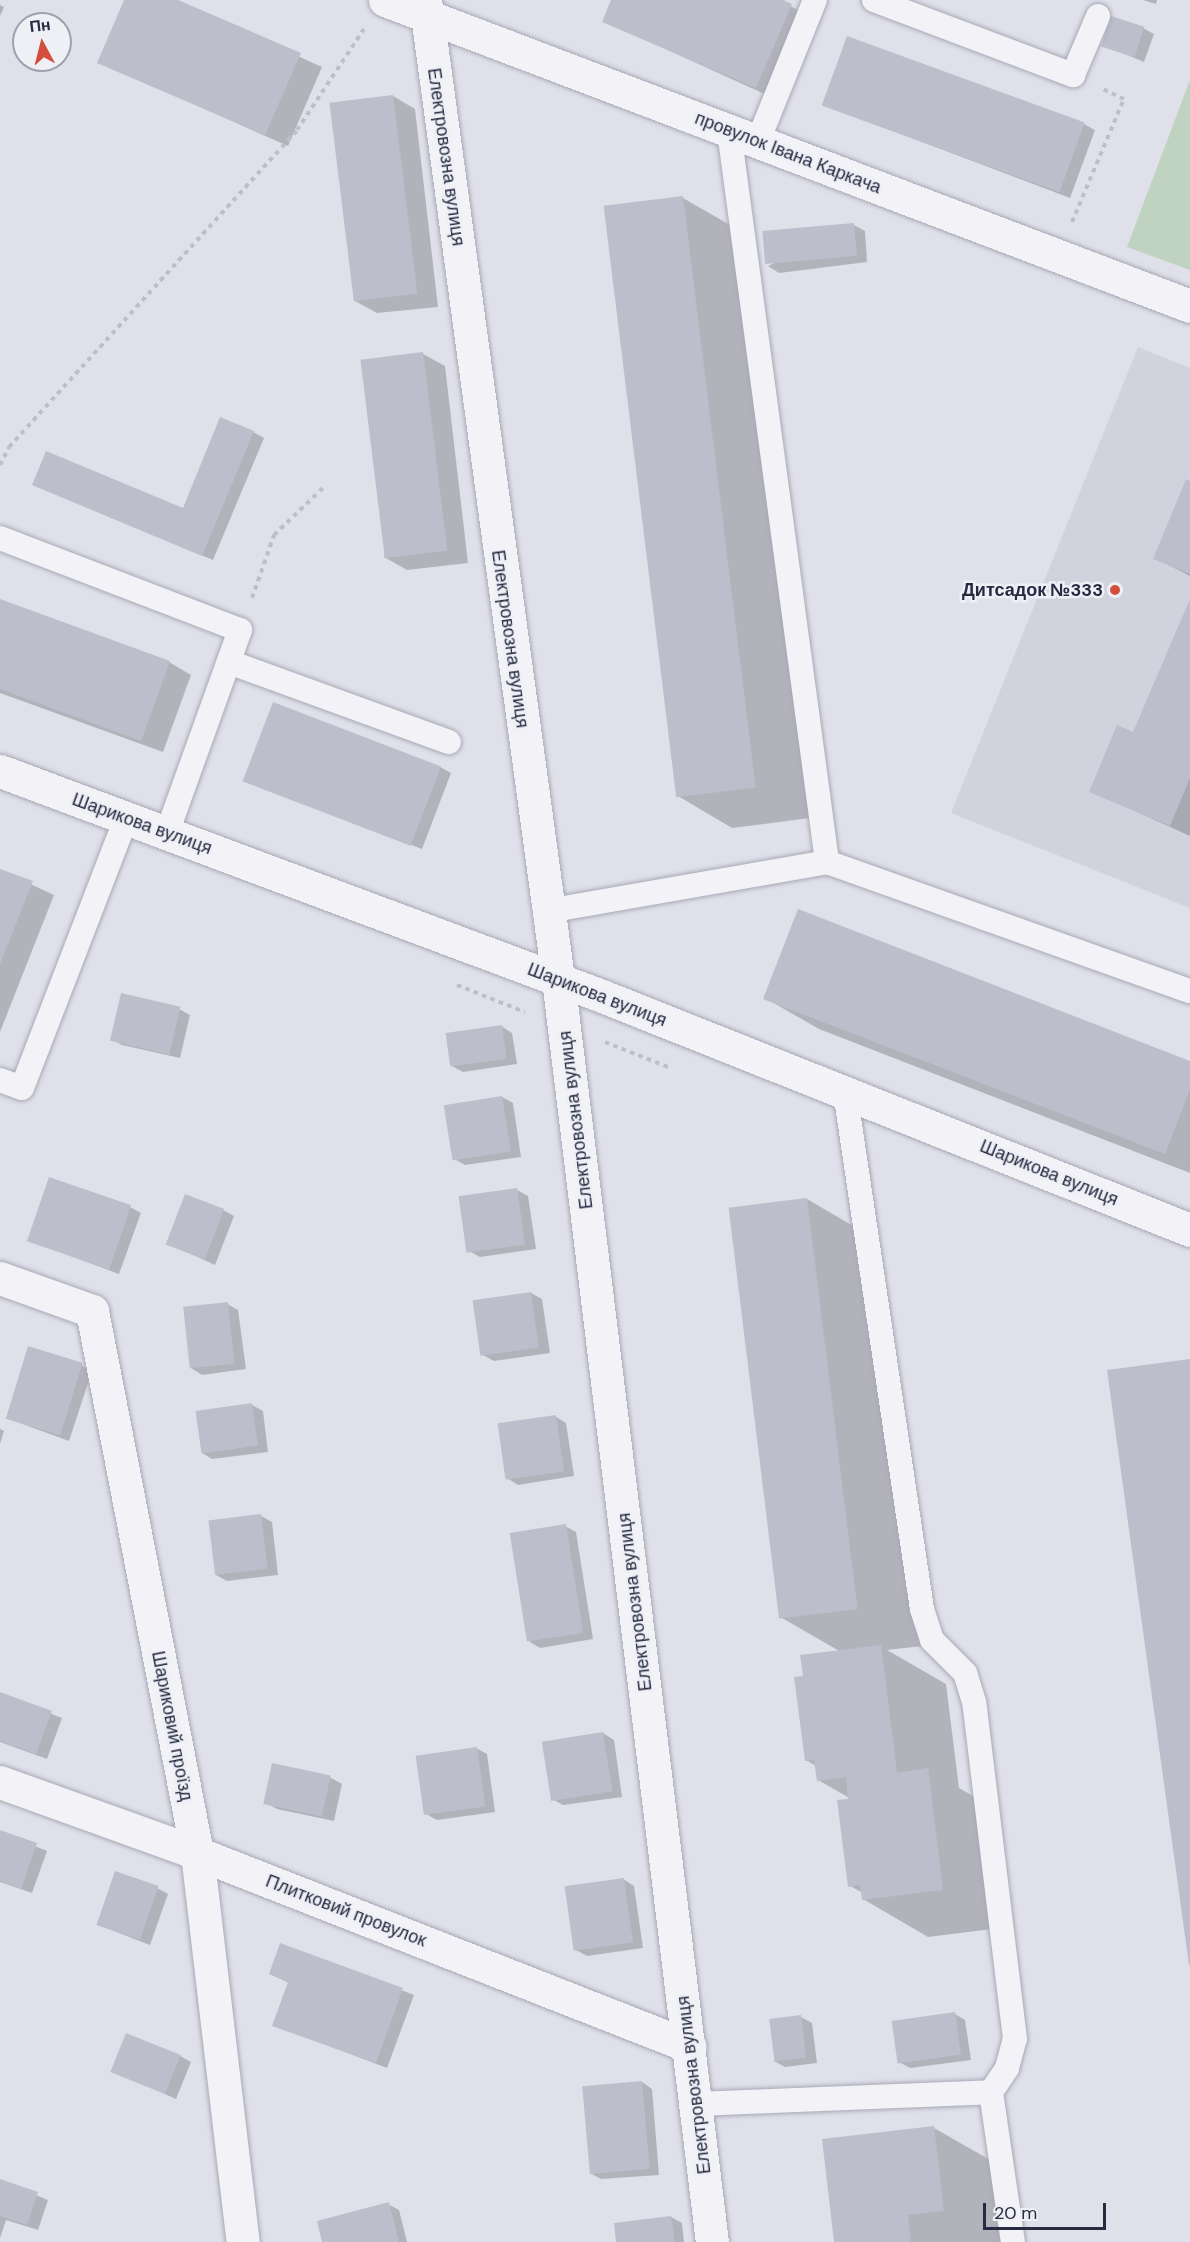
<!DOCTYPE html>
<meta charset="utf-8">
<style>
body{margin:0}
#map{position:relative;width:1190px;height:2242px;overflow:hidden;background:#dfe0e9;font-family:"DM Sans",sans-serif}
div>[style]{position:absolute}
.built>*{inset:0;background:#d1d2de}
.green>*{inset:0;background:#c0d3c0}
.shadow>*{inset:0;background:#0003}
.building>*{inset:0;background:#bcbecc;transform-origin:0 0}
.path>*{height:4px;margin-top:-2px;transform-origin:0;background:repeating-linear-gradient(90deg,#bdbec8 0 4.5px,transparent 0 9px)}
.roads{filter:drop-shadow(0 0 2px #a8a9b7) drop-shadow(0 0 2px #a8a9b7)}
.service>*{height:24px;margin:-12px;padding:0 12px;transform-origin:12px;border-radius:12px;background:#f2f2f7}
.minor>*{height:33px;margin:-16.5px;padding:0 16.5px;transform-origin:16.5px;border-radius:16.5px;background:#f2f2f7}
.dots>*{width:16px;height:16px;translate:-50% -50%;box-sizing:border-box;border:3px solid #eef0f6;border-radius:50%}
span{translate:-50% -50%;white-space:nowrap;text-align:center;line-height:1.15;-webkit-text-stroke:5px #eef0f6;paint-order:stroke}
.street-label{font-size:18px;color:#272a41}
.poi-label{font-size:18px;color:#272a41;font-weight:700}
.right{translate:-100% -50%;text-align:right}
.north{position:absolute;left:12px;top:12px;width:60px;height:60px;box-sizing:border-box;background:#eef0f6;border:2px solid #9ea1ae;border-radius:50%;rotate:353deg;font-size:16px;font-weight:700;line-height:24px;text-align:center;color:#272a41}
.north::after{content:'';display:block;margin:auto;width:21px;height:27px;background:#d44e3e;clip-path:polygon(50% 0,100% 100%,50% 72%,0 100%)}
.scale{position:absolute;left:983px;top:2203px;width:123px;height:27px;box-sizing:border-box;border:3px solid #272a41;border-top:0;padding-left:8px;font-size:18px;line-height:21px;white-space:nowrap;color:#272a41;-webkit-text-stroke:4px #eef0f6;paint-order:stroke}
</style>
<div id="map">
<div class="built">
<i style="clip-path:polygon(1138px 347px,1190px 368px,1190px 908px,951px 813px)"></i>
</div>
<div class="green">
<i style="clip-path:polygon(1190px 80px,1190px 270px,1127px 247px)"></i>
</div>
<div class="shadow">
<i style="clip-path:polygon(125px 0,174px 0,322px 67px,288px 146px,99px 62px)"></i>
<i style="clip-path:polygon(613px 0,779px 0,813px 18px,778px 100px,604px 21px)"></i>
<i style="clip-path:polygon(1143px 0,1157px 0,1156px 4px)"></i>
<i style="clip-path:polygon(0 5px,4px 7px,0 16px)"></i>
<i style="clip-path:polygon(1143px 28px,1154px 34px,1144px 62px,1103px 45px)"></i>
<i style="clip-path:polygon(393px 96px,415px 109px,438px 307px,377px 313px,355px 301px)"></i>
<i style="clip-path:polygon(824px 105px,1084px 124px,1095px 130px,1070px 198px)"></i>
<i style="clip-path:polygon(683px 198px,737px 229px,810px 818px,732px 828px,678px 796px)"></i>
<i style="clip-path:polygon(854px 225px,865px 231px,867px 262px,779px 273px,768px 266px)"></i>
<i style="clip-path:polygon(423px 354px,445px 366px,468px 563px,407px 570px,384px 557px)"></i>
<i style="clip-path:polygon(253px 432px,264px 438px,213px 560px,34px 485px,183px 510px)"></i>
<i style="clip-path:polygon(1190px 483px,1190px 576px,1155px 558px)"></i>
<i style="clip-path:polygon(0 600px,169px 662px,191px 675px,163px 752px,0 693px)"></i>
<i style="clip-path:polygon(1190px 603px,1190px 836px,1091px 791px,1134px 734px)"></i>
<i style="clip-path:polygon(440px 767px,451px 773px,422px 849px,245px 780px)"></i>
<i style="clip-path:polygon(0 870px,54px 895px,0 1032px)"></i>
<i style="clip-path:polygon(765px 998px,1190px 1062px,1190px 1173px,819px 1029px)"></i>
<i style="clip-path:polygon(179px 1009px,190px 1015px,180px 1058px,122px 1045px,111px 1039px)"></i>
<i style="clip-path:polygon(501px 1026px,512px 1033px,517px 1064px,463px 1072px,452px 1066px)"></i>
<i style="clip-path:polygon(502px 1097px,513px 1103px,521px 1157px,465px 1165px,454px 1159px)"></i>
<i style="clip-path:polygon(517px 1190px,528px 1196px,536px 1249px,480px 1257px,469px 1251px)"></i>
<i style="clip-path:polygon(807px 1199px,872px 1237px,923px 1646px,887px 1650px,946px 1684px,959px 1788px,992px 1807px,1008px 1927px,928px 1937px,863px 1899px,863px 1893px,850px 1886px,853px 1800px,818px 1780px,816px 1766px,806px 1760px,805px 1677px,841px 1652px,782px 1618px)"></i>
<i style="clip-path:polygon(130px 1207px,141px 1213px,119px 1274px,28px 1240px)"></i>
<i style="clip-path:polygon(223px 1210px,234px 1216px,215px 1265px,167px 1243px)"></i>
<i style="clip-path:polygon(531px 1293px,542px 1299px,550px 1353px,494px 1361px,483px 1355px)"></i>
<i style="clip-path:polygon(227px 1304px,238px 1310px,246px 1369px,202px 1375px,191px 1368px)"></i>
<i style="clip-path:polygon(81px 1365px,92px 1371px,69px 1441px,6px 1418px)"></i>
<i style="clip-path:polygon(252px 1405px,263px 1411px,268px 1452px,212px 1459px,202px 1453px)"></i>
<i style="clip-path:polygon(556px 1417px,566px 1423px,574px 1476px,518px 1485px,507px 1478px)"></i>
<i style="clip-path:polygon(0 1429px,4px 1431px,0 1444px)"></i>
<i style="clip-path:polygon(261px 1516px,272px 1522px,278px 1575px,227px 1581px,216px 1575px)"></i>
<i style="clip-path:polygon(565px 1526px,576px 1532px,593px 1639px,540px 1648px,530px 1642px)"></i>
<i style="clip-path:polygon(0 1694px,62px 1718px,47px 1759px,0 1742px)"></i>
<i style="clip-path:polygon(603px 1733px,614px 1740px,622px 1797px,563px 1805px,552px 1799px)"></i>
<i style="clip-path:polygon(476px 1748px,487px 1754px,495px 1812px,437px 1820px,426px 1814px)"></i>
<i style="clip-path:polygon(274px 1765px,331px 1778px,342px 1784px,334px 1821px,277px 1809px,266px 1803px)"></i>
<i style="clip-path:polygon(0 1832px,47px 1851px,32px 1893px,0 1882px)"></i>
<i style="clip-path:polygon(623px 1879px,634px 1886px,643px 1948px,587px 1956px,576px 1950px)"></i>
<i style="clip-path:polygon(157px 1888px,168px 1894px,150px 1945px,98px 1925px)"></i>
<i style="clip-path:polygon(281px 1945px,414px 1995px,387px 2068px,274px 2025px,289px 1983px,270px 1974px)"></i>
<i style="clip-path:polygon(955px 2014px,965px 2020px,971px 2060px,910px 2068px,899px 2062px)"></i>
<i style="clip-path:polygon(801px 2017px,812px 2023px,817px 2063px,785px 2067px,774px 2061px)"></i>
<i style="clip-path:polygon(180px 2056px,191px 2062px,176px 2099px,113px 2071px)"></i>
<i style="clip-path:polygon(642px 2082px,652px 2089px,659px 2175px,601px 2179px,590px 2173px)"></i>
<i style="clip-path:polygon(934px 2128px,999px 2165px,1008px 2242px,836px 2242px)"></i>
<i style="clip-path:polygon(0 2181px,48px 2200px,38px 2230px,6px 2220px,0 2238px)"></i>
<i style="clip-path:polygon(388px 2204px,399px 2210px,407px 2242px,324px 2242px)"></i>
<i style="clip-path:polygon(671px 2217px,682px 2223px,684px 2242px,618px 2242px)"></i>
</div>
<div class="building">
<i style="clip-path:polygon(124px 0,178px 0,301px 53px,265px 135px,97px 63px)"></i>
<i style="clip-path:polygon(611px 0,783px 0,792px 4px,756px 88px,602px 22px)"></i>
<i style="left:1111px;top:16px;width:35px;height:32px;rotate:18deg"></i>
<i style="left:847px;top:36px;width:253px;height:74px;rotate:20deg"></i>
<i style="left:393px;top:95px;width:200px;height:64px;rotate:83deg"></i>
<i style="left:683px;top:196px;width:596px;height:80px;rotate:83deg"></i>
<i style="left:854px;top:223px;width:33px;height:92px;rotate:85deg"></i>
<i style="left:423px;top:352px;width:200px;height:63px;rotate:83deg"></i>
<i style="clip-path:polygon(220px 417px,254px 431px,202px 556px,32px 485px,46px 451px,183px 508px)"></i>
<i style="clip-path:polygon(1186px 479px,1190px 481px,1190px 574px,1153px 559px)"></i>
<i style="clip-path:polygon(0 599px,170px 661px,141px 741px,0 689px)"></i>
<i style="clip-path:polygon(1190px 599px,1190px 778px,1170px 826px,1089px 792px,1117px 725px,1133px 732px)"></i>
<i style="left:273px;top:702px;width:180px;height:85px;rotate:21deg"></i>
<i style="clip-path:polygon(0 869px,33px 881px,0 964px)"></i>
<i style="clip-path:polygon(798px 909px,1190px 1061px,1190px 1089px,1165px 1154px,763px 999px)"></i>
<i style="left:121px;top:993px;width:61px;height:49px;rotate:13deg"></i>
<i style="left:502px;top:1025px;width:34px;height:57px;rotate:82deg"></i>
<i style="left:502px;top:1096px;width:56px;height:59px;rotate:81deg"></i>
<i style="left:49px;top:1177px;width:87px;height:68px;rotate:19deg"></i>
<i style="left:517px;top:1188px;width:57px;height:59px;rotate:82deg"></i>
<i style="left:185px;top:1194px;width:42px;height:54px;rotate:21deg"></i>
<i style="left:807px;top:1198px;width:414px;height:79px;rotate:83deg"></i>
<i style="left:531px;top:1292px;width:56px;height:59px;rotate:82deg"></i>
<i style="left:228px;top:1302px;width:62px;height:45px;rotate:84deg"></i>
<i style="left:28px;top:1346px;width:57px;height:76px;rotate:17deg"></i>
<i style="clip-path:polygon(1190px 1359px,1190px 1965px,1189px 1965px,1107px 1370px)"></i>
<i style="left:252px;top:1403px;width:43px;height:57px;rotate:82deg"></i>
<i style="left:556px;top:1415px;width:57px;height:59px;rotate:82deg"></i>
<i style="left:261px;top:1514px;width:55px;height:53px;rotate:83deg"></i>
<i style="left:566px;top:1524px;width:110px;height:57px;rotate:81deg"></i>
<i style="clip-path:polygon(881px 1645px,897px 1773px,928px 1768px,943px 1890px,862px 1900px,860px 1885px,848px 1887px,837px 1800px,848px 1799px,846px 1777px,817px 1781px,814px 1760px,805px 1761px,794px 1677px,803px 1676px,800px 1655px)"></i>
<i style="clip-path:polygon(0 1692px,52px 1711px,36px 1754px,0 1741px)"></i>
<i style="left:603px;top:1732px;width:60px;height:62px;rotate:81deg"></i>
<i style="left:477px;top:1747px;width:60px;height:62px;rotate:82deg"></i>
<i style="left:272px;top:1763px;width:60px;height:42px;rotate:12deg"></i>
<i style="clip-path:polygon(0 1830px,37px 1843px,21px 1889px,0 1881px)"></i>
<i style="left:115px;top:1871px;width:46px;height:57px;rotate:19deg"></i>
<i style="left:624px;top:1878px;width:65px;height:60px;rotate:82deg"></i>
<i style="clip-path:polygon(280px 1943px,403px 1988px,376px 2063px,272px 2026px,288px 1982px,269px 1974px)"></i>
<i style="left:955px;top:2012px;width:43px;height:64px;rotate:82deg"></i>
<i style="left:801px;top:2015px;width:43px;height:32px;rotate:83deg"></i>
<i style="left:126px;top:2033px;width:59px;height:42px;rotate:22deg"></i>
<i style="left:642px;top:2081px;width:88px;height:60px;rotate:85deg"></i>
<i style="clip-path:polygon(934px 2126px,944px 2211px,908px 2215px,911px 2242px,834px 2242px,822px 2139px)"></i>
<i style="clip-path:polygon(0 2179px,38px 2192px,27px 2225px,0 2216px)"></i>
<i style="clip-path:polygon(389px 2202px,399px 2242px,322px 2242px,317px 2221px)"></i>
<i style="clip-path:polygon(671px 2216px,675px 2242px,616px 2242px,614px 2223px)"></i>
</div>
<div class="path">
<i style="left:1072px;top:222px;width:134px;rotate:-67.1deg"></i>
<i style="left:1124px;top:99px;width:23px;rotate:-155deg"></i>
<i style="left:0;top:465px;width:20px;rotate:-63deg"></i>
<i style="left:9px;top:447px;width:428px;rotate:-47.7deg"></i>
<i style="left:297px;top:130px;width:121px;rotate:-56.4deg"></i>
<i style="left:252px;top:598px;width:67px;rotate:-70.8deg"></i>
<i style="left:274px;top:535px;width:71px;rotate:-43.9deg"></i>
<i style="left:457px;top:985px;width:73px;rotate:21.7deg"></i>
<i style="left:605px;top:1042px;width:68px;rotate:21.6deg"></i>
</div>
<div class="roads">
<div class="service">
<i style="left:874px;top:0;width:213px;rotate:20.7deg"></i>
<i style="left:1073px;top:75px;width:64px;rotate:-67deg"></i>
<i style="left:729px;top:131px;width:738px;rotate:82.36deg"></i>
<i style="left:758px;top:141px;width:152px;rotate:-68deg"></i>
<i style="left:0;top:538px;width:257px;rotate:21deg"></i>
<i style="left:240px;top:630px;width:216px;rotate:109.8deg"></i>
<i style="left:229px;top:662px;width:234px;rotate:20deg"></i>
<i style="left:547px;top:911px;width:284px;rotate:-9.9deg"></i>
<i style="left:827px;top:862px;width:385px;rotate:19.6deg"></i>
<i style="left:0;top:1080px;width:23px;rotate:20deg"></i>
<i style="left:22px;top:1088px;width:289px;rotate:-68.9deg"></i>
<i style="left:991px;top:2092px;width:152px;rotate:81.7deg"></i>
<i style="left:696px;top:2104px;width:295px;rotate:-2.3deg"></i>
<i style="left:991px;top:2092px;width:29px;rotate:-56deg"></i>
<i style="left:1007px;top:2068px;width:30px;rotate:-75deg"></i>
<i style="left:1015px;top:2039px;width:339px;rotate:-96.9deg"></i>
<i style="left:974px;top:1702px;width:30px;rotate:-107deg"></i>
<i style="left:965px;top:1673px;width:47px;rotate:-135deg"></i>
<i style="left:932px;top:1640px;width:33px;rotate:-108deg"></i>
<i style="left:922px;top:1609px;width:524px;rotate:-98.46deg"></i>
</div>
<div class="minor">
<i style="left:385px;top:0;width:861px;rotate:20.81deg"></i>
<i style="left:425px;top:0;width:988px;rotate:82.26deg"></i>
<i style="left:558px;top:979px;width:1272px;rotate:83.05deg"></i>
<i style="left:0;top:771px;width:643px;rotate:20.49deg"></i>
<i style="left:602px;top:996px;width:633px;rotate:21.7deg"></i>
<i style="left:0;top:1278px;width:98px;rotate:19.7deg"></i>
<i style="left:92px;top:1311px;width:552px;rotate:79.04deg"></i>
<i style="left:197px;top:1853px;width:392px;rotate:83.3deg"></i>
<i style="left:0;top:1782px;width:209px;rotate:19.8deg"></i>
<i style="left:197px;top:1853px;width:529px;rotate:21.42deg"></i>
</div>
</div>
<div class="dots">
<i style="left:1115px;top:590px;background:#d44e3e"></i>
</div>
<div class="street-label">
<span style="left:788px;top:153px;rotate:21deg">провулок Івана Каркача</span>
<span style="left:446px;top:157px;rotate:82deg">Електровозна вулиця</span>
<span style="left:510px;top:639px;rotate:82deg">Електровозна вулиця</span>
<span style="left:142px;top:824px;rotate:20deg">Шарикова вулиця</span>
<span style="left:597px;top:995px;rotate:21deg">Шарикова вулиця</span>
<span style="left:576px;top:1120px;rotate:-97deg">Електровозна вулиця</span>
<span style="left:1049px;top:1173px;rotate:22deg">Шарикова вулиця</span>
<span style="left:635px;top:1602px;rotate:-97deg">Електровозна вулиця</span>
<span style="left:172px;top:1726px;rotate:79deg">Шариковий проїзд</span>
<span style="left:346px;top:1911px;rotate:21deg">Плитковий провулок</span>
<span style="left:694px;top:2085px;rotate:-97deg">Електровозна вулиця</span>
</div>
<div class="poi-label">
<span class="right" style="left:1103px;top:590px">Дитсадок №333</span>
</div>
<div class="north">Пн</div>
<div class="scale">20 m</div>
</div>
